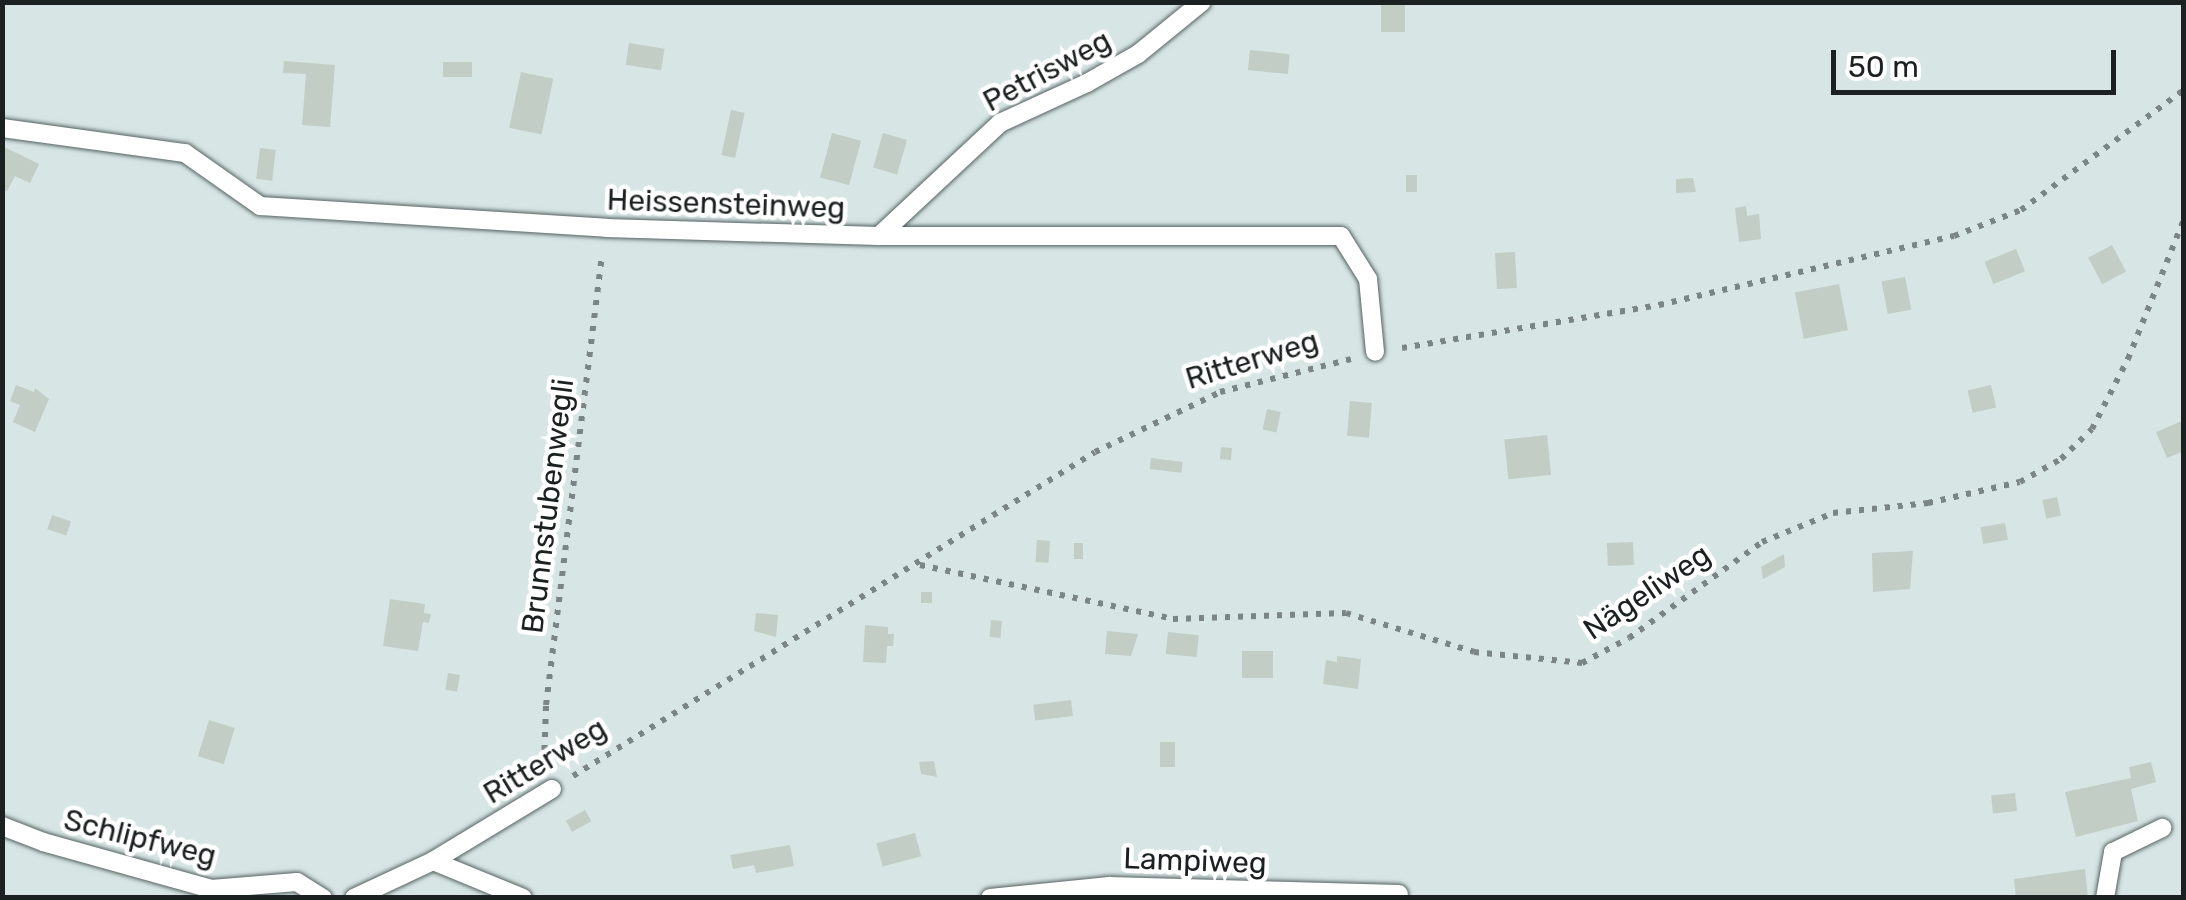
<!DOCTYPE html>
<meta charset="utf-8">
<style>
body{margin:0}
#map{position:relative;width:2186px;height:900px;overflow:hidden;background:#d7e6e5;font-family:Rubik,sans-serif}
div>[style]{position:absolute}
.building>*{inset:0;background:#c1cdc5;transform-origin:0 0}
.path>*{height:6px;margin-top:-3px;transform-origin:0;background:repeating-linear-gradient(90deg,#7b8585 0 5px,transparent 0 13px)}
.roads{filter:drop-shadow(0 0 2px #556261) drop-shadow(0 0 2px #556261)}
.lane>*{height:18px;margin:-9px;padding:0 9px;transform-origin:9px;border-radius:9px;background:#fff}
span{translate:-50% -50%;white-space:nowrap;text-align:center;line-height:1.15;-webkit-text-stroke:9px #fff;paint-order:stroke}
.street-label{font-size:30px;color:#1b2020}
.frame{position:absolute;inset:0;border:5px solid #1b2020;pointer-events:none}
.scale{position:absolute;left:1831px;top:50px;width:285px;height:45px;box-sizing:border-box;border:5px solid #1b2020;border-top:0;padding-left:12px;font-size:30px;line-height:35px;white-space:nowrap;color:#1b2020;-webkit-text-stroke:8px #fff;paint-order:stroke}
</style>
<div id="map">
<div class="building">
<i style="left:1381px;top:2px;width:24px;height:30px"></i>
<i style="left:629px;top:43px;width:36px;height:22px;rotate:9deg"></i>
<i style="left:1250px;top:50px;width:40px;height:20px;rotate:6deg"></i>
<i style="clip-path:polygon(284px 61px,335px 65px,330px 127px,302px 125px,306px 74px,283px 73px)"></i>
<i style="left:472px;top:62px;width:15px;height:29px;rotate:90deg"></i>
<i style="left:521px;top:72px;width:33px;height:57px;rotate:12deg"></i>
<i style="left:731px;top:110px;width:14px;height:46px;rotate:12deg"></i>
<i style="left:832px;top:133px;width:30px;height:46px;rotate:15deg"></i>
<i style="left:883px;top:133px;width:25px;height:36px;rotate:16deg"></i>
<i style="clip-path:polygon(2px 146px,39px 164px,30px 183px,15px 176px,7px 191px,2px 189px)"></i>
<i style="left:260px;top:148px;width:16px;height:31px;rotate:7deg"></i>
<i style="left:1406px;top:175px;width:11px;height:17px"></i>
<i style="clip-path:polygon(1693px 178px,1696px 192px,1676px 193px,1676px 179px)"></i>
<i style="clip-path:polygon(1746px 206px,1747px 216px,1759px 214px,1761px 239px,1739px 242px,1735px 208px)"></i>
<i style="left:2112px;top:245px;width:30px;height:27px;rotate:62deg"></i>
<i style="left:2016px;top:249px;width:24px;height:34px;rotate:68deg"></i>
<i style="left:1515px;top:252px;width:36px;height:20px;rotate:87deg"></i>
<i style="left:1905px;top:277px;width:33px;height:24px;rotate:79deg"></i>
<i style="left:1839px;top:284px;width:47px;height:45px;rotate:79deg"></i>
<i style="clip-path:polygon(16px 385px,34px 392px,35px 388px,49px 399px,35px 432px,13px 422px,20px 405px,10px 401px)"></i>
<i style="left:1991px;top:385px;width:23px;height:24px;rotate:77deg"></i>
<i style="left:1350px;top:401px;width:22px;height:35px;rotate:5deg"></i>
<i style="left:1267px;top:409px;width:14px;height:21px;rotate:12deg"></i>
<i style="clip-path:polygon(2184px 420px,2184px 451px,2167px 458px,2156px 432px)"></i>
<i style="left:1547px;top:435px;width:40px;height:43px;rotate:84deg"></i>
<i style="left:1221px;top:447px;width:11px;height:12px;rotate:5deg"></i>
<i style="left:1151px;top:458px;width:32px;height:11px;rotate:7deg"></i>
<i style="left:2057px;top:497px;width:19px;height:15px;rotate:78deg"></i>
<i style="left:52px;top:515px;width:20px;height:15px;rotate:18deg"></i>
<i style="left:2005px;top:523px;width:17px;height:25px;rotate:80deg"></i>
<i style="left:1037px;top:540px;width:13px;height:22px;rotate:4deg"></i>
<i style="left:1633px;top:542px;width:23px;height:26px;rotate:88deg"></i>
<i style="left:1074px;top:543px;width:9px;height:16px"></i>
<i style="clip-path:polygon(1913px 551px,1910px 589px,1873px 592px,1872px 553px)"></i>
<i style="clip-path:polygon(1784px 554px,1785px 567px,1763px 579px,1761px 567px)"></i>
<i style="left:921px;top:592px;width:11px;height:11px"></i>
<i style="clip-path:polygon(390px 599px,425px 604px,424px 613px,431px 614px,429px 623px,423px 622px,418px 651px,383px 646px)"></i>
<i style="clip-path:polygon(756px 613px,778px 615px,776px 637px,754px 631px)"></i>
<i style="left:991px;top:620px;width:11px;height:17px;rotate:5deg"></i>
<i style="clip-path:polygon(865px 625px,888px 627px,888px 634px,894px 634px,893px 646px,887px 646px,886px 663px,863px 662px)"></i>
<i style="clip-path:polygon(1107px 631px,1138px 634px,1131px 656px,1105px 654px)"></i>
<i style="left:1168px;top:632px;width:31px;height:22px;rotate:6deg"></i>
<i style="left:1242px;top:651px;width:31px;height:27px"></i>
<i style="clip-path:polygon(1337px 656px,1361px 659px,1358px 689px,1323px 684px,1326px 660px,1337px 662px)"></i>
<i style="left:448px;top:673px;width:12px;height:17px;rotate:9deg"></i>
<i style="left:1071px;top:700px;width:16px;height:38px;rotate:83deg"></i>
<i style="left:209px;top:720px;width:27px;height:38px;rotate:17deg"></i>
<i style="left:1160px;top:742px;width:15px;height:25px"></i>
<i style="clip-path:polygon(934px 761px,937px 777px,921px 774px,919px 762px)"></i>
<i style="clip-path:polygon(2151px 762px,2156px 782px,2131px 789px,2138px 821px,2076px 837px,2065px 792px,2131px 778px,2129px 767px)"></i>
<i style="left:2015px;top:793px;width:18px;height:24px;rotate:84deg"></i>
<i style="left:585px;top:810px;width:13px;height:22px;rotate:61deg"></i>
<i style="left:915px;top:833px;width:24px;height:40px;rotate:75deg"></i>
<i style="clip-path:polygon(790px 845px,794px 866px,756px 873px,754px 865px,733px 869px,730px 855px)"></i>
<i style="clip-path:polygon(2085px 869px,2088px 898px,2016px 898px,2014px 879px)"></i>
</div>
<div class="path">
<i style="left:1402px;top:348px;width:261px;rotate:-9.5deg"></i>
<i style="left:1659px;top:305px;width:303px;rotate:-13.2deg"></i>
<i style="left:1954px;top:236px;width:72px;rotate:-21.2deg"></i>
<i style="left:2021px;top:210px;width:202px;rotate:-36.4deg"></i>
<i style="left:920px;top:565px;width:259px;rotate:12deg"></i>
<i style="left:1173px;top:619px;width:173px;rotate:-2deg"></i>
<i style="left:1346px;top:613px;width:134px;rotate:16.9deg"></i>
<i style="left:1474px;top:652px;width:109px;rotate:5.8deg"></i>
<i style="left:1582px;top:663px;width:53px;rotate:-28deg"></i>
<i style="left:1629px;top:638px;width:164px;rotate:-35.8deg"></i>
<i style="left:1762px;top:542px;width:77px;rotate:-22.2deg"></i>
<i style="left:1833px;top:513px;width:96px;rotate:-6deg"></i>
<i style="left:1928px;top:503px;width:94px;rotate:-12.9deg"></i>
<i style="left:2020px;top:482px;width:47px;rotate:-29.3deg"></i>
<i style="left:2061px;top:459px;width:43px;rotate:-44.1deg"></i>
<i style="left:2092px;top:429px;width:79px;rotate:-62.8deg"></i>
<i style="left:2128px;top:359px;width:151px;rotate:-68.2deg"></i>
<i style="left:544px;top:763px;width:58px;rotate:-88deg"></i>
<i style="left:546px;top:705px;width:454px;rotate:-82.9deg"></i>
<i style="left:573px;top:776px;width:614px;rotate:-31.83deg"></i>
<i style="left:1095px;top:452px;width:139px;rotate:-25.6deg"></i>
<i style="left:1220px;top:392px;width:135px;rotate:-14.1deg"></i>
</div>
<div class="roads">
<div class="lane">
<i style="left:2px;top:128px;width:185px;rotate:7.8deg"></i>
<i style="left:185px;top:153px;width:92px;rotate:35.2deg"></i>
<i style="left:260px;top:206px;width:347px;rotate:3.6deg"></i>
<i style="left:606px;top:228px;width:273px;rotate:1.7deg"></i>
<i style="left:879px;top:236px;width:462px"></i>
<i style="left:1341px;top:236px;width:51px;rotate:57.9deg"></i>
<i style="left:1368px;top:279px;width:73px;rotate:84.5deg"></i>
<i style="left:879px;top:236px;width:166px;rotate:-43deg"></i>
<i style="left:1000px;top:123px;width:96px;rotate:-24.7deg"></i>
<i style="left:1087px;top:83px;width:59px;rotate:-29.6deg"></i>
<i style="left:1138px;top:54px;width:82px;rotate:-39.1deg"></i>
<i style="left:2px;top:826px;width:44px;rotate:21.3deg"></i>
<i style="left:43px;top:842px;width:174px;rotate:15.6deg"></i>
<i style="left:211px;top:889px;width:86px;rotate:-4.7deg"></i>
<i style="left:297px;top:882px;width:31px;rotate:32deg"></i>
<i style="left:433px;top:861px;width:97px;rotate:22.3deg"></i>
<i style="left:354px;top:898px;width:87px;rotate:-25.1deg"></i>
<i style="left:433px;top:861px;width:139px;rotate:-31.2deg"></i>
<i style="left:990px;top:898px;width:120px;rotate:-5.8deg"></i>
<i style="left:1109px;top:886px;width:290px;rotate:1.6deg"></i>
<i style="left:2105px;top:898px;width:47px;rotate:-80.1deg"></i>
<i style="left:2113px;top:852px;width:55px;rotate:-26.1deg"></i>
</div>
</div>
<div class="street-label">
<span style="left:1047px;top:71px;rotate:-28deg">Petrisweg</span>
<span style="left:726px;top:204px;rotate:2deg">Heissensteinweg</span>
<span style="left:1252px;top:360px;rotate:-17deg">Ritterweg</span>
<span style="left:548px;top:506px;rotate:-83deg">Brunnstubenwegli</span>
<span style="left:1647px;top:592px;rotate:-34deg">Nägeliweg</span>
<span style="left:545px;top:761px;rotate:-31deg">Ritterweg</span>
<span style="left:140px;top:838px;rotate:14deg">Schlipfweg</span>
<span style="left:1195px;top:861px;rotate:2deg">Lampiweg</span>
</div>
<div class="frame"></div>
<div class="scale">50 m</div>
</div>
